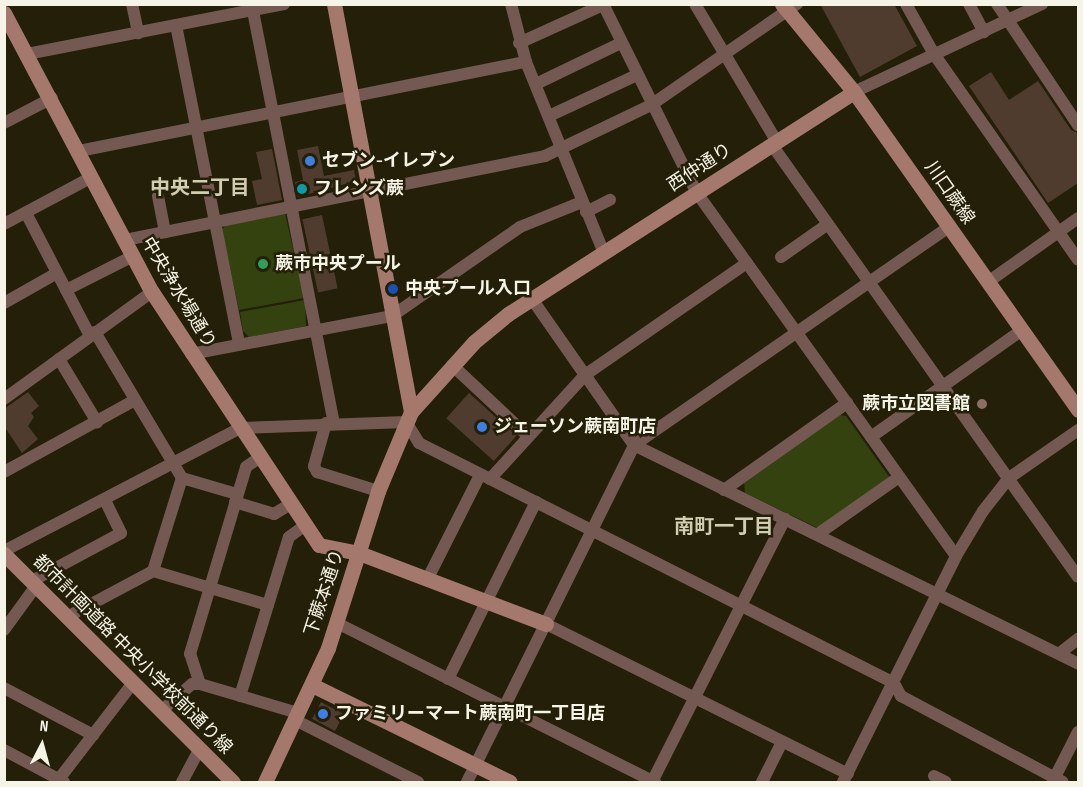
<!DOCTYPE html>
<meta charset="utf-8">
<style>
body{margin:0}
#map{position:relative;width:1083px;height:787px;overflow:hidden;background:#231f09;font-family:"Sofia Sans Condensed","Noto Sans JP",sans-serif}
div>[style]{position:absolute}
.green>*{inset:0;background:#344210}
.building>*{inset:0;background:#503c2e;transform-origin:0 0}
.street>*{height:12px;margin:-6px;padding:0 6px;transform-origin:6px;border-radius:6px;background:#745852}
.secondary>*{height:15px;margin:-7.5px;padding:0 7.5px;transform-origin:7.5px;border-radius:7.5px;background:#a5786e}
.dots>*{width:16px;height:16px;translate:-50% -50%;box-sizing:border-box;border:3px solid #231f09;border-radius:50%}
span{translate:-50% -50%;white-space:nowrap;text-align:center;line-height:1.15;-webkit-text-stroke:5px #231f09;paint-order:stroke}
.poi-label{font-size:18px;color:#f6f4e6;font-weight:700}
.left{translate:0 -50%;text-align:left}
.right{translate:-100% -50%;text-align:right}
.street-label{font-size:18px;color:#f6f4e6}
.neighbourhood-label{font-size:20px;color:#d1cdb2;font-weight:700}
.frame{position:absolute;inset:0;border:6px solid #f6f4e6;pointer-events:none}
.north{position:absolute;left:12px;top:715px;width:60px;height:60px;-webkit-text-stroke:4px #231f09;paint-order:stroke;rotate:6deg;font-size:16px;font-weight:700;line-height:24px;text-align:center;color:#f6f4e6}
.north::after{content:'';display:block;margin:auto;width:21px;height:27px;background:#f6f4e6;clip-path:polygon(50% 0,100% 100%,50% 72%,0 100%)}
</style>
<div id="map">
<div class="green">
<i style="clip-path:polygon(285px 213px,304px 298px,239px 310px,222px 230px,226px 224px)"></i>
<i style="clip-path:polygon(305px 300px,306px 326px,249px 337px,243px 331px,240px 312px)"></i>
<i style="clip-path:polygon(840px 415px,846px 416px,890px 478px,818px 528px,745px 493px,744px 483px)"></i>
</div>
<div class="building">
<i style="clip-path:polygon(820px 4px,894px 4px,917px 46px,860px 77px)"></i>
<i style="clip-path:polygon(991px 72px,1009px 100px,1038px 81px,1071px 130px,1078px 133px,1078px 183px,1048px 203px,969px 86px)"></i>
<i style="clip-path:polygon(318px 146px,324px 176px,354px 170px,356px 181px,298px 197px,295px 182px,303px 180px,297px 150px)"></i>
<i style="clip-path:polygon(272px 149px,282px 200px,257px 205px,252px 181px,262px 179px,256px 152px)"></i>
<i style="left:322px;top:215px;width:75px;height:20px;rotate:78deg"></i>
<i style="clip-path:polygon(28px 392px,39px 406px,31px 413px,34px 417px,28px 426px,38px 439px,22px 453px,4px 426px,4px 409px)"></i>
<i style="left:469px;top:393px;width:64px;height:34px;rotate:42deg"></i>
<i style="left:321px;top:702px;width:26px;height:19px;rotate:28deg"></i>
</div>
<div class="street">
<i style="left:132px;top:4px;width:30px;rotate:78deg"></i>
<i style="left:511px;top:4px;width:60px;rotate:75.5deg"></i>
<i style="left:526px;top:62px;width:206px;rotate:67.8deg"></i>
<i style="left:603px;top:4px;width:211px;rotate:63.6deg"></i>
<i style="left:697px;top:193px;width:446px;rotate:54.5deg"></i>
<i style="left:695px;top:4px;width:161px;rotate:59.3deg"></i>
<i style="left:906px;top:4px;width:57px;rotate:60.8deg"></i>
<i style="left:934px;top:54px;width:251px;rotate:55deg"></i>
<i style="left:969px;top:4px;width:32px;rotate:62deg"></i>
<i style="left:997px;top:4px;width:146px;rotate:56.2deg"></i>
<i style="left:253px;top:11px;width:420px;rotate:78.9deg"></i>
<i style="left:176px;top:25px;width:325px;rotate:78.8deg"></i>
<i style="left:519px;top:43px;width:94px;rotate:-24.4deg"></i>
<i style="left:27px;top:54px;width:262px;rotate:-11deg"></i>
<i style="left:536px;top:84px;width:94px;rotate:-25.8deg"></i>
<i style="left:854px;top:92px;width:208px;rotate:-25.1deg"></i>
<i style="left:549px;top:116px;width:97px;rotate:-25deg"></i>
<i style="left:4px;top:123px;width:54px;rotate:-27.5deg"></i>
<i style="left:772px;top:145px;width:529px;rotate:54.69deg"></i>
<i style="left:79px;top:151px;width:456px;rotate:-11.3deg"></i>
<i style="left:158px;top:196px;width:37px;rotate:79deg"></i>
<i style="left:586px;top:212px;width:27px;rotate:-27deg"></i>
<i style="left:26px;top:213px;width:139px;rotate:62.5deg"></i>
<i style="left:4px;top:224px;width:100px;rotate:-28.1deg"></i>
<i style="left:125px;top:240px;width:428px;rotate:-11.3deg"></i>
<i style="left:545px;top:156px;width:118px;rotate:-25.7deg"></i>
<i style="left:651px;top:105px;width:178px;rotate:-34.7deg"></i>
<i style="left:781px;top:257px;width:57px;rotate:-35.1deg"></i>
<i style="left:988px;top:282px;width:110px;rotate:-35.4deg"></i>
<i style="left:66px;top:290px;width:75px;rotate:-26.9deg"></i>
<i style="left:532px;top:299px;width:178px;rotate:55.1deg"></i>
<i style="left:634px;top:445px;width:495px;rotate:26.2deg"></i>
<i style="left:4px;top:303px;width:61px;rotate:-29.5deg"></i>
<i style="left:191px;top:354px;width:205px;rotate:-10.7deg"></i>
<i style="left:392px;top:316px;width:156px;rotate:-34.8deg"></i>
<i style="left:520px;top:227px;width:67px;rotate:-22deg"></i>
<i style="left:59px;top:359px;width:74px;rotate:58.9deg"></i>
<i style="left:452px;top:365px;width:104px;rotate:43.1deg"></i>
<i style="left:4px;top:399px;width:183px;rotate:-35.9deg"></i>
<i style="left:326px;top:423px;width:45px;rotate:105.6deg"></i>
<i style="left:314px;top:466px;width:7px;rotate:63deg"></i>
<i style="left:317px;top:472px;width:64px;rotate:17.3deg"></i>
<i style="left:871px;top:437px;width:185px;rotate:-35.3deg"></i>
<i style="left:4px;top:472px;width:149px;rotate:-28.8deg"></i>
<i style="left:182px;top:478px;width:57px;rotate:16.2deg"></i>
<i style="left:490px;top:479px;width:141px;rotate:-47.6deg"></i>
<i style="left:585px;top:375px;width:197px;rotate:-34.7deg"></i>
<i style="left:724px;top:490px;width:151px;rotate:-35.3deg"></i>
<i style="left:235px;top:502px;width:41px;rotate:17.1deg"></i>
<i style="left:274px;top:514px;width:17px;rotate:-31deg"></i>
<i style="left:818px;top:534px;width:99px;rotate:-35.1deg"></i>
<i style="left:4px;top:551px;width:266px;rotate:-27.5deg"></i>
<i style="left:240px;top:428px;width:166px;rotate:-2.1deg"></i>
<i style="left:406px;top:422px;width:25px;rotate:58deg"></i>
<i style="left:419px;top:443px;width:532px;rotate:26.81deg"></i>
<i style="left:894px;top:683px;width:15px;rotate:62deg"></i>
<i style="left:901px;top:696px;width:183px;rotate:28deg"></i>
<i style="left:153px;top:571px;width:120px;rotate:16.5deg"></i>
<i style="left:428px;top:578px;width:115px;rotate:-63.2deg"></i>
<i style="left:32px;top:581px;width:101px;rotate:-28.3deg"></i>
<i style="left:121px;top:533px;width:37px;rotate:-116deg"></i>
<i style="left:67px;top:617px;width:98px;rotate:-28.1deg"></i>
<i style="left:153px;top:571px;width:97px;rotate:-72.7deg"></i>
<i style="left:182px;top:478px;width:170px;rotate:-120.8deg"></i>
<i style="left:337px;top:623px;width:356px;rotate:26.6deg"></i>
<i style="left:546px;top:624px;width:337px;rotate:26.4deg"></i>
<i style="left:4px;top:630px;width:54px;rotate:-54deg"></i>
<i style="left:1060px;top:653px;width:23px;rotate:-38deg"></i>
<i style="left:448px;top:679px;width:198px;rotate:-63.6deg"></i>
<i style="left:200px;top:684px;width:32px;rotate:-108deg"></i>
<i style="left:190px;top:654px;width:195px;rotate:-73.3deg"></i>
<i style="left:246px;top:467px;width:16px;rotate:-35deg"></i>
<i style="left:4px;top:688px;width:101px;rotate:27.8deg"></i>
<i style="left:240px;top:696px;width:166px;rotate:-72.9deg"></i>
<i style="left:289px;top:537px;width:17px;rotate:-36deg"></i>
<i style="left:161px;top:711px;width:41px;rotate:-41.1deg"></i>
<i style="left:192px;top:684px;width:8px"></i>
<i style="left:200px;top:684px;width:102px;rotate:16.5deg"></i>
<i style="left:295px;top:720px;width:138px;rotate:26.8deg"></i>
<i style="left:4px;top:750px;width:68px;rotate:28.1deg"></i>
<i style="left:934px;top:776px;width:13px;rotate:27deg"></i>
<i style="left:59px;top:779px;width:121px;rotate:-52.4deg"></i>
<i style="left:1053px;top:781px;width:55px;rotate:-63deg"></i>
<i style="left:182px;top:782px;width:36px;rotate:-62deg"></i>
<i style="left:467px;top:782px;width:376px;rotate:-63.6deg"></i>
<i style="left:634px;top:445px;width:383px;rotate:-34.7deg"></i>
<i style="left:652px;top:782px;width:295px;rotate:-63.2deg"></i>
<i style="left:762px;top:782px;width:45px;rotate:-63.4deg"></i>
<i style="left:843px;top:782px;width:253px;rotate:-63.4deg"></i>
<i style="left:956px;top:556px;width:52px;rotate:-59deg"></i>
<i style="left:983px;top:511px;width:42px;rotate:-51.8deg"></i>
<i style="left:1009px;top:478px;width:84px;rotate:-34.8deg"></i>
</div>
<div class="secondary">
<i style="left:334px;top:4px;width:415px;rotate:79.3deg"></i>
<i style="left:782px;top:4px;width:114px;rotate:50.7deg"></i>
<i style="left:854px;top:92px;width:389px;rotate:54.8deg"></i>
<i style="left:4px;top:13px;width:316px;rotate:62.1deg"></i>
<i style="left:152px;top:292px;width:303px;rotate:56.6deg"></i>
<i style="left:319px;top:545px;width:41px;rotate:11.3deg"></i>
<i style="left:359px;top:553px;width:200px;rotate:20.8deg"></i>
<i style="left:4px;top:554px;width:323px;rotate:44.9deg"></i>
<i style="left:312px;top:685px;width:220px;rotate:26.1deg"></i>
<i style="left:265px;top:782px;width:148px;rotate:-64.8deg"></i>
<i style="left:328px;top:648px;width:165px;rotate:-72.3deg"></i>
<i style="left:378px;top:491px;width:86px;rotate:-67.3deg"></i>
<i style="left:411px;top:412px;width:94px;rotate:-48deg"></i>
<i style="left:474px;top:342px;width:44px;rotate:-39.5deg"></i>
<i style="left:508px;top:314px;width:411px;rotate:-32.7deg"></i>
</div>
<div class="dots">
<i style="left:310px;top:161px;background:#3f7fe0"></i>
<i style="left:302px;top:189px;background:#0f9aa8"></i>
<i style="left:263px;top:264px;background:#2e9e5b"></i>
<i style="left:393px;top:289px;background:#1a4fb4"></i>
<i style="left:982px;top:404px;background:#8d6e63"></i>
<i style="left:482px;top:427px;background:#3f7fe0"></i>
<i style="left:323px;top:714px;background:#3f7fe0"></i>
</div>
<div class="poi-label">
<span class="left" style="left:322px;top:161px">セブン-イレブン</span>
<span class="left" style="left:314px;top:189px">フレンズ蕨</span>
<span class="left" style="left:275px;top:264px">蕨市中央プール</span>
<span class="left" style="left:405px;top:289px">中央プール入口</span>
<span class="right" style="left:970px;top:404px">蕨市立図書館</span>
<span class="left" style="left:494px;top:427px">ジェーソン蕨南町店</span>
<span class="left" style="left:335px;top:714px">ファミリーマート蕨南町一丁目店</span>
</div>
<div class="street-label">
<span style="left:700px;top:168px;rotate:-33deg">西仲通り</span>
<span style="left:949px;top:193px;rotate:55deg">川口蕨線</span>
<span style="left:178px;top:293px;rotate:59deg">中央浄水場通り</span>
<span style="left:325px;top:593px;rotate:-72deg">下蕨本通り</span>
<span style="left:132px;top:655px;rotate:45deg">都市計画道路 中央小学校前通り線</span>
</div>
<div class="neighbourhood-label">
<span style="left:200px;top:188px">中央二丁目</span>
<span style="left:724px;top:527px">南町一丁目</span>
</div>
<div class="frame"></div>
<div class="north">N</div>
</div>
